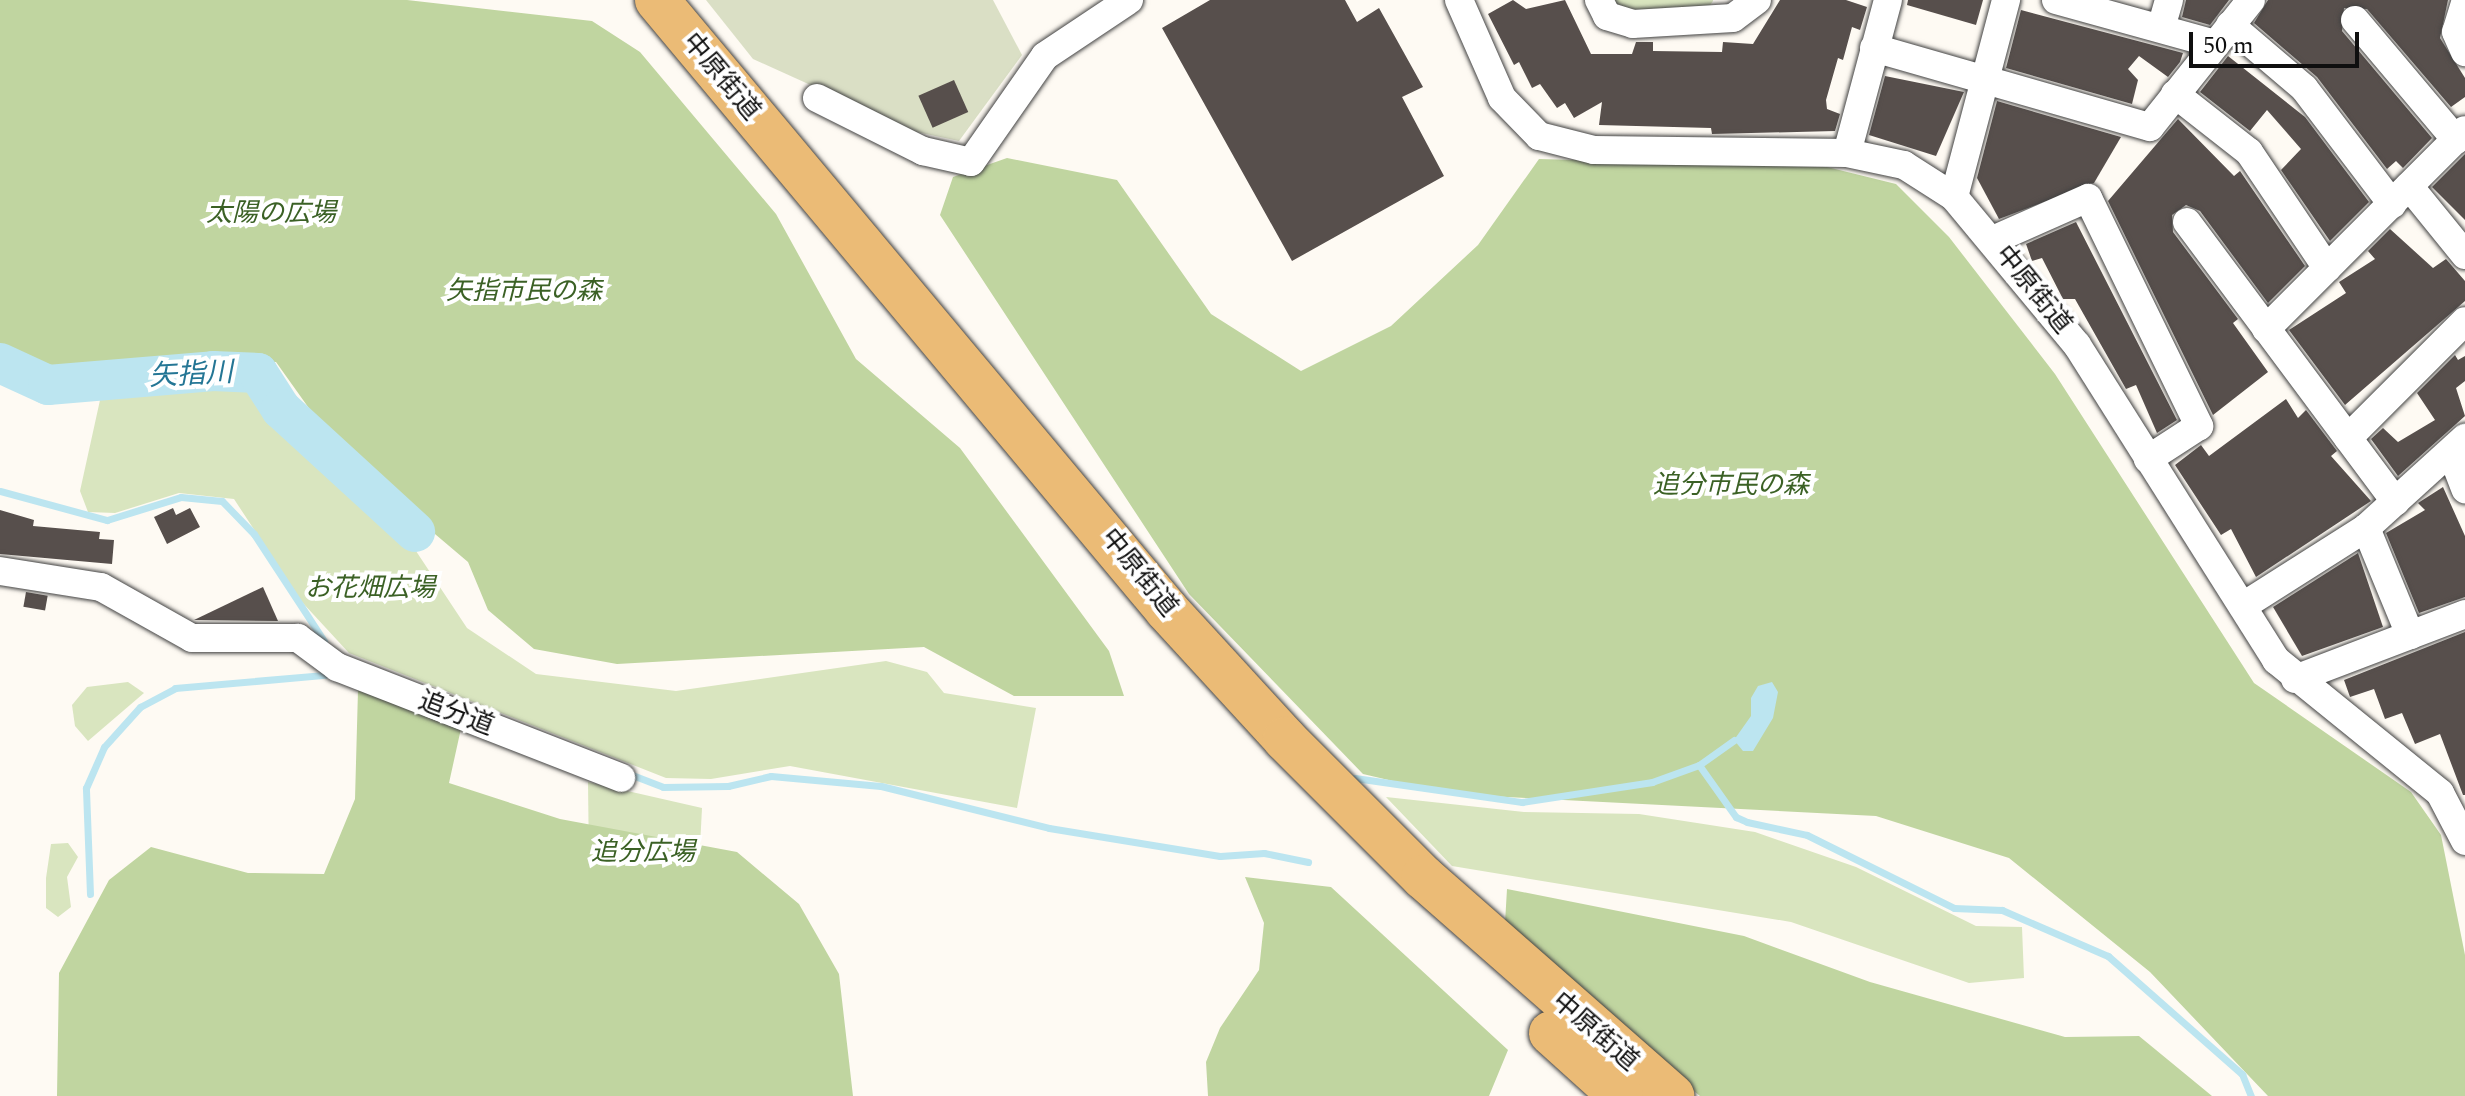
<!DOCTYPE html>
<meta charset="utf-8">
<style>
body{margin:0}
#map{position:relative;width:2465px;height:1096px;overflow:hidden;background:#fefaf3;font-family:Spectral,"Noto Sans JP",serif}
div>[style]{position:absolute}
.green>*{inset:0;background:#d9e5bf}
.forest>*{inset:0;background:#c0d5a0}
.cemetery>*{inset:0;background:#dadfc5}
.water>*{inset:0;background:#bce5f0}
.stream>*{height:7px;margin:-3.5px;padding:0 3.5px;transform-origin:3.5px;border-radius:3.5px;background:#bce5f0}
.river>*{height:40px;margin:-20px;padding:0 20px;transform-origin:20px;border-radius:20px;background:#bce5f0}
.building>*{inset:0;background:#574f4c;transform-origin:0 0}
.roads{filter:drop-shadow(0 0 2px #424242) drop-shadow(0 0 2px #424242)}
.minor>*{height:28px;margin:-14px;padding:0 14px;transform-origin:14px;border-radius:14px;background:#fff}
.primary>*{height:44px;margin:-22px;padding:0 22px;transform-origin:22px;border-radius:22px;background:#ebbb76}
span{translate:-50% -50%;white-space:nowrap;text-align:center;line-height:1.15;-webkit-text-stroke:8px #fff;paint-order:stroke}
.street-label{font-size:26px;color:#0f0f0f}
.park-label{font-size:26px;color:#3b6125;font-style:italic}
.water-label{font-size:28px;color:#247695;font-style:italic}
.scale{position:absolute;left:2189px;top:32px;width:170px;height:36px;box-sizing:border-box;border:4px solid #0f0f0f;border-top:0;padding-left:10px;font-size:24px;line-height:28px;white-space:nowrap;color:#0f0f0f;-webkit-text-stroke:6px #fff;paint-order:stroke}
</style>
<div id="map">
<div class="green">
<i style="clip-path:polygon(1613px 0,1713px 0,1713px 1px,1705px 12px,1622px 10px)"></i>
<i style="clip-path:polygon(153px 381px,228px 382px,259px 394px,414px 548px,467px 628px,536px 674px,676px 691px,886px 661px,927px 672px,944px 693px,1036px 708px,1017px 808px,790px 766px,711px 779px,666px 778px,349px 653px,301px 601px,234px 499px,179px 493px,115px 513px,88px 512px,80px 491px,102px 391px)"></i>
<i style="clip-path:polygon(128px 682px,144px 693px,88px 741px,75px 726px,72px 705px,87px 687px)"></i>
<i style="clip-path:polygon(588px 782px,702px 808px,698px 885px,589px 867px)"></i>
<i style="clip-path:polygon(1386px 797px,1524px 812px,1639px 814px,1755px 832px,1856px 867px,1976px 926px,2022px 927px,2024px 978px,1969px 983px,1791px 922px,1452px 866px)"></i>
<i style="clip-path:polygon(68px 843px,78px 857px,67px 877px,71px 907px,58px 917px,46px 908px,46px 878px,51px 844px)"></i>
</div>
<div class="forest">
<i style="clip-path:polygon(0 0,407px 0,592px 21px,640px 52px,776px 214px,856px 359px,960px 448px,1109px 651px,1124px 696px,1014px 696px,924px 647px,617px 664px,534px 649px,488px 610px,468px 562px,343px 456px,276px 362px,130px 362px,48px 385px,0 349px)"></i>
<i style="clip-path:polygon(1007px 158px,1117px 180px,1211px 314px,1301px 371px,1391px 326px,1478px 245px,1539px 159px,1827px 167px,1896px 184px,1949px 237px,2055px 374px,2254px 683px,2411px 792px,2441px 835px,2465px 955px,2465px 1096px,2268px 1096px,2150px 972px,2009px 858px,1876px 816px,1448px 794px,1363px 774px,1189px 594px,940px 215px,953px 177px)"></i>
<i style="clip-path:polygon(358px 690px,462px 724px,449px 783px,560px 819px,737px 852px,799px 904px,839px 974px,853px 1096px,57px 1096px,59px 973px,109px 880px,151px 847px,248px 873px,324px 874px,355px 799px)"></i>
<i style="clip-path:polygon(1245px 877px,1331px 887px,1508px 1050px,1489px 1096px,1208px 1096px,1206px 1062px,1220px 1028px,1259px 970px,1264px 923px)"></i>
<i style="clip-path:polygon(1507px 889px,1744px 936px,1870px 982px,2065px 1037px,2139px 1036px,2212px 1096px,1700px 1096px,1547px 972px,1505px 923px)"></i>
</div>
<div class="cemetery">
<i style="clip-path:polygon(706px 0,993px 0,1022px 55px,959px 141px,912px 131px,753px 59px)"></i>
</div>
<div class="water">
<i style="clip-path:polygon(1772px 682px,1778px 692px,1773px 718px,1753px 751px,1743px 751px,1734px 740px,1751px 716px,1751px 698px,1758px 686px)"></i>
</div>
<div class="stream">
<i style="left:0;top:491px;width:111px;rotate:15.2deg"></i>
<i style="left:107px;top:520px;width:77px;rotate:-17.3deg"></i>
<i style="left:181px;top:497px;width:41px;rotate:5.6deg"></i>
<i style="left:222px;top:501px;width:46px;rotate:45.9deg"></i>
<i style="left:254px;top:534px;width:128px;rotate:56.8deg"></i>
<i style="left:1699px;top:765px;width:43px;rotate:-35.5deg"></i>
<i style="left:627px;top:773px;width:39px;rotate:21deg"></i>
<i style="left:663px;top:787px;width:65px;rotate:-0.9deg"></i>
<i style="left:728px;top:786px;width:44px;rotate:-13.1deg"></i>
<i style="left:771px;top:776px;width:110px;rotate:5.2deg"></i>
<i style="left:881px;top:786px;width:173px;rotate:14deg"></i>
<i style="left:1049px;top:828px;width:173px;rotate:9.3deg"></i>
<i style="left:1220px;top:856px;width:44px;rotate:-3.9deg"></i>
<i style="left:1264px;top:853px;width:45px;rotate:11.6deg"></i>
<i style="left:1355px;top:778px;width:169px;rotate:8.2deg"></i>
<i style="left:1522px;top:802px;width:132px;rotate:-8.7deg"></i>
<i style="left:1652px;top:782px;width:50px;rotate:-19.9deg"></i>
<i style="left:1699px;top:765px;width:64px;rotate:54.6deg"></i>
<i style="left:1736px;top:817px;width:12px;rotate:24deg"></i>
<i style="left:1747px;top:822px;width:61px;rotate:12.2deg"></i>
<i style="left:1807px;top:835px;width:164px;rotate:26.4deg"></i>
<i style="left:1954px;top:908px;width:48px;rotate:2.4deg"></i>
<i style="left:2002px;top:910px;width:116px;rotate:23.5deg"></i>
<i style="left:2108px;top:956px;width:179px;rotate:41.4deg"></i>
<i style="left:2242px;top:1074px;width:24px;rotate:68deg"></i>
<i style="left:90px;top:894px;width:106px;rotate:-92.2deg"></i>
<i style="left:86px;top:788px;width:45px;rotate:-66.3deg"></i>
<i style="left:104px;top:747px;width:54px;rotate:-48deg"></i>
<i style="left:140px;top:707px;width:40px;rotate:-28deg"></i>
<i style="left:175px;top:688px;width:162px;rotate:-5deg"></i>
</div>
<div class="river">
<i style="left:0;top:363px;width:53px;rotate:24.6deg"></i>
<i style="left:48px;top:385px;width:166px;rotate:-4.8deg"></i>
<i style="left:213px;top:371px;width:45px;rotate:2.5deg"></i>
<i style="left:258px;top:373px;width:43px;rotate:57.4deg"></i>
<i style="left:281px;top:409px;width:182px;rotate:42.5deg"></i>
</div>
<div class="building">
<i style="clip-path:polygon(1210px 0,1345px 0,1357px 22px,1379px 8px,1423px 87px,1402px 97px,1444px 176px,1292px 261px,1162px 28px)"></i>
<i style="clip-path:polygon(1513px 0,1526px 9px,1565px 0,1591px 54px,1632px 54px,1636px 42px,1653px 42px,1653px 51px,1722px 52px,1723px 42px,1753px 44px,1780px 0,1846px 0,1867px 7px,1860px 30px,1852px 27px,1843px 60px,1838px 58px,1826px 100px,1827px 109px,1840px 114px,1835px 131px,1712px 134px,1711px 128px,1599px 125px,1602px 102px,1574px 118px,1565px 103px,1557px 108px,1540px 84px,1532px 88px,1519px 62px,1514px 65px,1488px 14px)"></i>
<i style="clip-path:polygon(1908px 0,1983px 0,1976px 25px,1907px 5px)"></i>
<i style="clip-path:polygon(2186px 0,2229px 0,2210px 25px,2182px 17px)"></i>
<i style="clip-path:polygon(2268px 0,2448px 0,2440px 38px,2465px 78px,2465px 97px,2451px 107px,2367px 9px,2344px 8px,2342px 31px,2432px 138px,2403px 168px,2396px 161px,2387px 169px,2317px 77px,2254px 23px)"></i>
<i style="clip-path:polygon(2021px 10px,2183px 53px,2180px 62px,2168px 77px,2139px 56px,2128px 69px,2138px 80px,2132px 104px,2006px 68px)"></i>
<i style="clip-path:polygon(2228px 56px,2305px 117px,2369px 202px,2330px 241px,2281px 170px,2301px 149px,2267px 110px,2250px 131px,2200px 92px)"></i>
<i style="clip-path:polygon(1885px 76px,1964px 92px,1936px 156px,1869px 135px)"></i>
<i style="left:954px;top:80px;width:35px;height:39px;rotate:66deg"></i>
<i style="clip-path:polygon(1997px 101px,2121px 137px,2094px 183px,1999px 219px,1977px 178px)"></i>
<i style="clip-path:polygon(2178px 119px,2234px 176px,2240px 171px,2305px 266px,2268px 303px,2200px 211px,2186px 205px,2172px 215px,2173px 232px,2238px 319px,2233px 323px,2268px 372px,2213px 415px,2108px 201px)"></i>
<i style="clip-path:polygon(2465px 154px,2465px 220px,2432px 187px)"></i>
<i style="clip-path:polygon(2076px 222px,2177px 420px,2157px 433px,2136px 385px,2126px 389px,2075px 299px,2063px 299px,2042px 258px,2032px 261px,2026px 244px)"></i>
<i style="clip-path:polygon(2390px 229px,2433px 268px,2446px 259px,2465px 281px,2465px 301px,2345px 405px,2289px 330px,2346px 293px,2339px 282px,2375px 259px,2368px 251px)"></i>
<i style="clip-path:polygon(2455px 355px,2458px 360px,2465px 356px,2465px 381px,2456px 388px,2465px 416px,2398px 476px,2371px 439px,2383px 428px,2398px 442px,2435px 420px,2417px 393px)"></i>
<i style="clip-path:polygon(2286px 399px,2298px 418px,2306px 410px,2337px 451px,2331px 456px,2371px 501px,2256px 577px,2231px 529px,2221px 535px,2175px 465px,2201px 445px,2209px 456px)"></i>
<i style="clip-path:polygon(2443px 487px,2465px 536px,2465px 597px,2419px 613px,2386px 533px,2425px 510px,2418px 503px)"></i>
<i style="clip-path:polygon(173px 508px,176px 515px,190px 508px,200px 527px,167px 544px,154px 517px)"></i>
<i style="clip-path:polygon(0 510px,34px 520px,33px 526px,100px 532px,99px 539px,114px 540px,112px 564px,0 554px)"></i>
<i style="clip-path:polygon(2358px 553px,2383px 627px,2302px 656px,2273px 607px)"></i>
<i style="clip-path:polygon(263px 587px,278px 621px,194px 620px)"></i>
<i style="left:26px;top:592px;width:22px;height:15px;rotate:10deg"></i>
<i style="clip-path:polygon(2465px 632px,2465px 795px,2463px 795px,2440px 734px,2415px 744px,2402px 713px,2385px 719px,2374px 689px,2350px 697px,2344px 680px)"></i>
</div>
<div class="roads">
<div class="minor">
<i style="left:1459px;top:0;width:107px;rotate:66.3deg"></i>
<i style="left:1502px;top:98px;width:53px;rotate:45.8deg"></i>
<i style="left:1539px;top:136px;width:57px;rotate:14.3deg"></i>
<i style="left:1594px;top:150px;width:253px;rotate:0.7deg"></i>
<i style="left:1847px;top:153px;width:58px;rotate:11.9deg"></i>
<i style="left:1904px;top:165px;width:59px;rotate:32.6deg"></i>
<i style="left:1954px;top:197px;width:192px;rotate:50.3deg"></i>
<i style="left:2077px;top:345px;width:373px;rotate:57.7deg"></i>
<i style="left:2276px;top:660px;width:211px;rotate:39deg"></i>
<i style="left:2440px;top:793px;width:54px;rotate:62.5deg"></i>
<i style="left:1599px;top:0;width:18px;rotate:63deg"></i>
<i style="left:1607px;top:16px;width:27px;rotate:17deg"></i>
<i style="left:1633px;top:24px;width:100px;rotate:-3.4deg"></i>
<i style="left:1733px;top:18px;width:30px;rotate:-37deg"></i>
<i style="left:2056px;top:0;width:165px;rotate:15.5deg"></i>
<i style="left:2465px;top:3px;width:30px;rotate:107deg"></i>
<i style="left:2456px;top:32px;width:22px;rotate:66deg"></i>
<i style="left:2355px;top:20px;width:157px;rotate:49.9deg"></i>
<i style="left:2230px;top:25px;width:97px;rotate:40.4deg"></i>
<i style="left:2304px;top:88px;width:146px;rotate:52.8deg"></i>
<i style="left:2161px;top:28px;width:29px;rotate:-74deg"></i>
<i style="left:1874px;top:48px;width:287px;rotate:16deg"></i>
<i style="left:2150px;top:127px;width:162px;rotate:-51.5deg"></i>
<i style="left:2175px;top:94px;width:94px;rotate:38.1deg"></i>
<i style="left:2249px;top:152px;width:140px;rotate:56.1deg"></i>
<i style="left:817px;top:98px;width:119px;rotate:26.6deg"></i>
<i style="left:923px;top:151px;width:49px;rotate:12.9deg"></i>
<i style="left:971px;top:162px;width:129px;rotate:-55.1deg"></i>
<i style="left:1045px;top:56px;width:101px;rotate:-33.7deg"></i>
<i style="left:1847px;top:153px;width:158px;rotate:-75deg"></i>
<i style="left:2409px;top:186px;width:89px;rotate:50.9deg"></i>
<i style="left:1954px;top:197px;width:204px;rotate:-75.2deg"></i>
<i style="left:2187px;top:222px;width:349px;rotate:53.3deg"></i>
<i style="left:1993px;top:240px;width:104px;rotate:-23.9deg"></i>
<i style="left:2088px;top:198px;width:254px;rotate:64deg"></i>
<i style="left:2199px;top:426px;width:61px;rotate:147.1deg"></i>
<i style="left:2266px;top:329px;width:281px;rotate:-45deg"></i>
<i style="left:2348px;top:438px;width:165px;rotate:-45deg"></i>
<i style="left:2451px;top:452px;width:40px;rotate:69deg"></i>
<i style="left:2366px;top:528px;width:116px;rotate:67.6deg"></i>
<i style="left:0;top:571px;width:102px;rotate:9deg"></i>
<i style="left:101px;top:587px;width:104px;rotate:29.3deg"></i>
<i style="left:192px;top:638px;width:106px"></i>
<i style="left:298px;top:638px;width:49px;rotate:36.6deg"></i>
<i style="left:337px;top:667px;width:305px;rotate:21.3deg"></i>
<i style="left:2243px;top:606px;width:146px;rotate:-32.4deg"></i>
<i style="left:2366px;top:528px;width:134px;rotate:-42.3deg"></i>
<i style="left:2295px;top:679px;width:182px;rotate:-20.9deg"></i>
</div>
<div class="primary">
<i style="left:657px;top:0;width:795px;rotate:50.1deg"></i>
<i style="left:1167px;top:610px;width:175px;rotate:47.5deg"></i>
<i style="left:1285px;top:739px;width:195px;rotate:45deg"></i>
<i style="left:1423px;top:877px;width:332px;rotate:41.3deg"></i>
<i style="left:1551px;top:1033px;width:94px;rotate:42deg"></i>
</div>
</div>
<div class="street-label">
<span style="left:721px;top:77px;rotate:50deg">中原街道</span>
<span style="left:2033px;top:290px;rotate:51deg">中原街道</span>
<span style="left:1139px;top:573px;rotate:51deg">中原街道</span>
<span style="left:456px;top:714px;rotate:21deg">追分道</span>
<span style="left:1595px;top:1032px;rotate:41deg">中原街道</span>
</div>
<div class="park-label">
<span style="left:271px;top:214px">太陽の広場</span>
<span style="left:524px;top:292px">矢指市民の森</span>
<span style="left:1731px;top:486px">追分市民の森</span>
<span style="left:370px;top:589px">お花畑広場</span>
<span style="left:643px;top:853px">追分広場</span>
</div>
<div class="water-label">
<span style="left:191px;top:375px;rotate:-3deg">矢指川</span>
</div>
<div class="scale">50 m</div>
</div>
